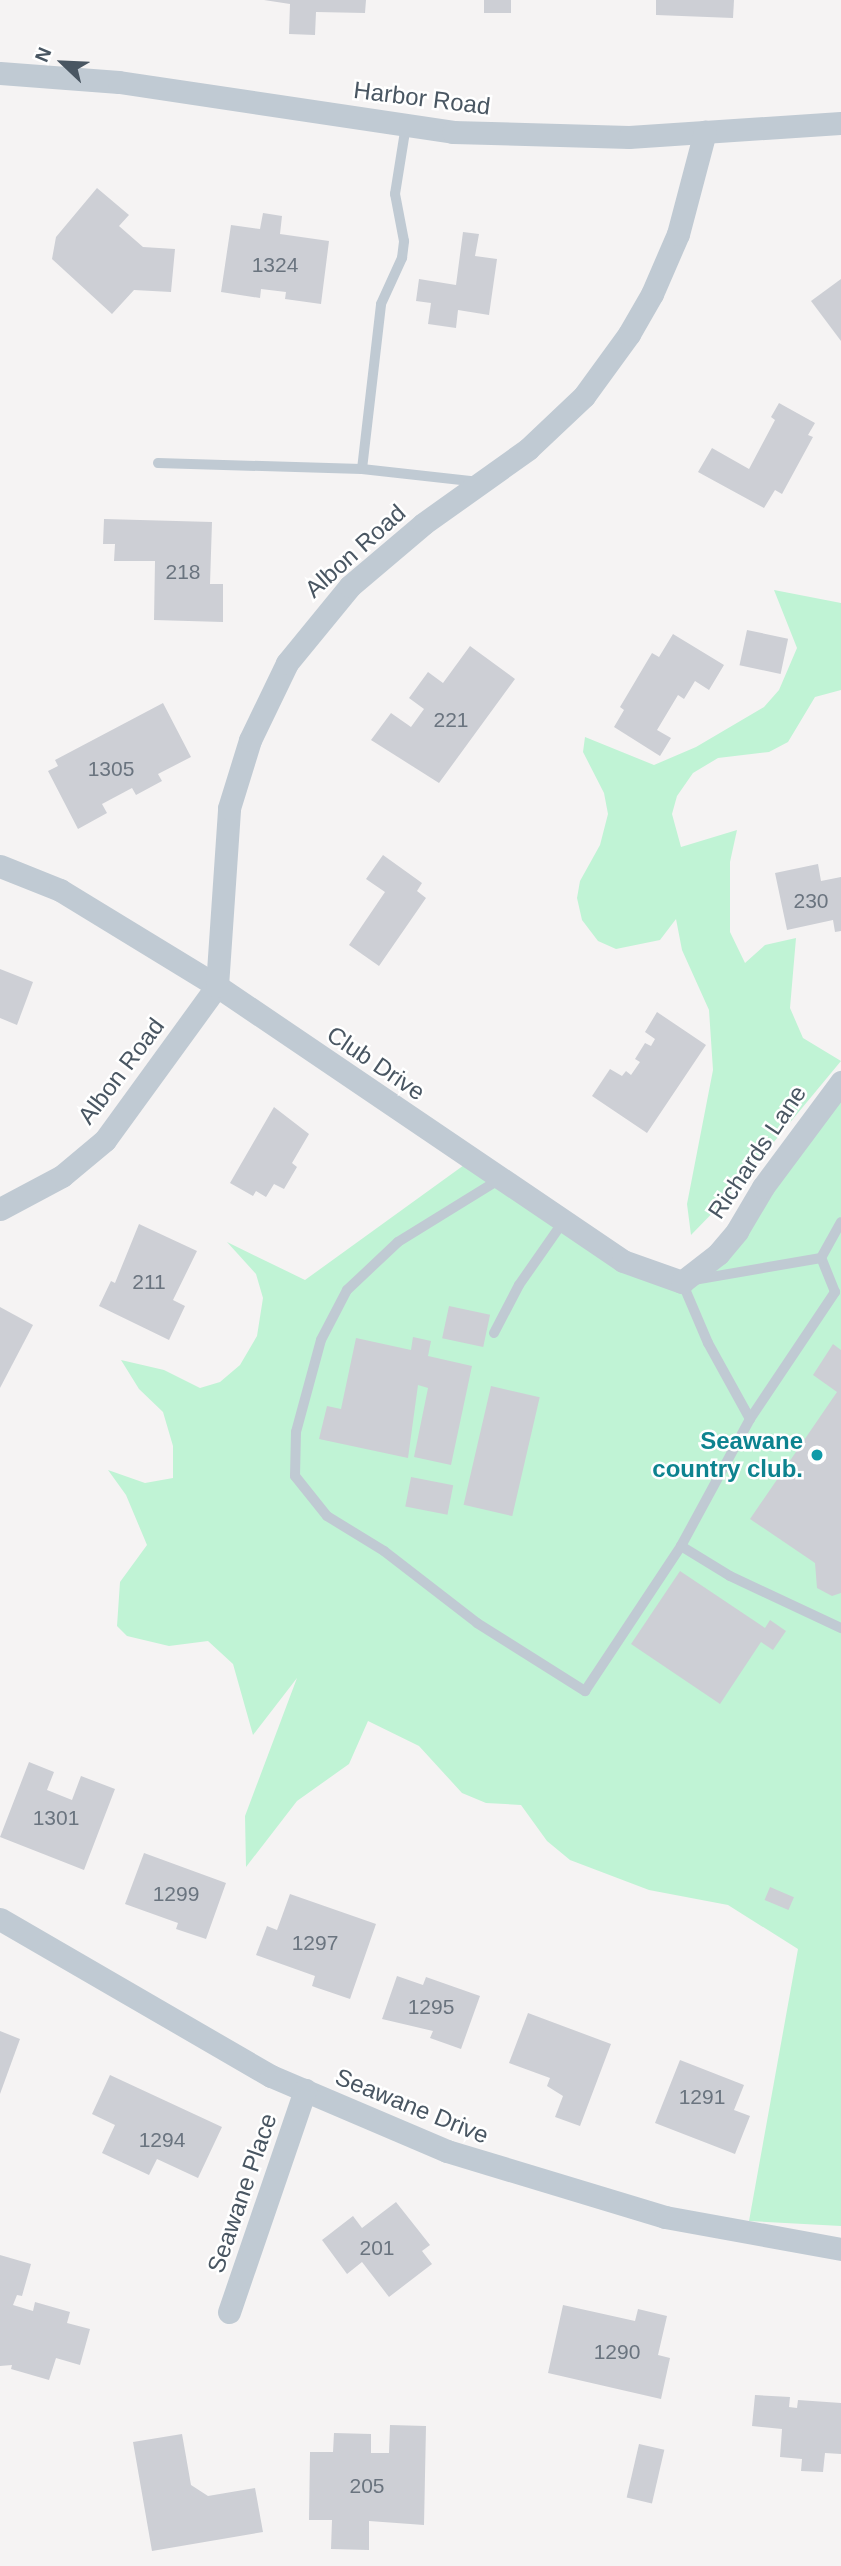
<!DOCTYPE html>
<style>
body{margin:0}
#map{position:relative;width:841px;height:2566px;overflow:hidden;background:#f5f3f3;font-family:Helvetica,sans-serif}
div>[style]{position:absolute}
.green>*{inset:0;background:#c0f3d5}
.building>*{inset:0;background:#cdcfd5;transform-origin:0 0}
.lane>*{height:10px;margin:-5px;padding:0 5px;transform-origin:5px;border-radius:5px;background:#c0cad3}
.street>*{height:23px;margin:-11.5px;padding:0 11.5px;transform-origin:11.5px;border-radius:11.5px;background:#c0cad3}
.dots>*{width:19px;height:19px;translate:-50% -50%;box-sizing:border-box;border:4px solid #fff;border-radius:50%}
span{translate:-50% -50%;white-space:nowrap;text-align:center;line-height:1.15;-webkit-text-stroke:5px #fff;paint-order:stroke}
.number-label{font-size:21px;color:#6a747f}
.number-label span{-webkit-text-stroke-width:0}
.street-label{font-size:24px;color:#495662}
.culture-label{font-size:24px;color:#0d838f;font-weight:700}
.right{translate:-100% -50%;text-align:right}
.north{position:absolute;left:28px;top:28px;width:70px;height:70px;-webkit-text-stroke:5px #fff;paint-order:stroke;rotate:293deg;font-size:19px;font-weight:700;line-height:28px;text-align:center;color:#495662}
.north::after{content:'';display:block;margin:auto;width:24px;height:32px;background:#495662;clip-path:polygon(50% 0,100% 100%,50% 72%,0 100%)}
</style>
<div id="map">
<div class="green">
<i style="clip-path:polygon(774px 590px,841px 603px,841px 690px,815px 697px,788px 742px,769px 752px,718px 758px,693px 773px,677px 796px,672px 814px,681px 847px,737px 830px,730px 862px,730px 932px,745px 963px,765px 945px,796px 938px,790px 1008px,803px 1038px,841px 1061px,729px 1196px,691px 1235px,687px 1204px,713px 1070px,709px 1010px,682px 950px,676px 919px,660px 940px,616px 949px,598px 941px,582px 920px,577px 898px,580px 881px,600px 845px,608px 814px,604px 793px,583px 752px,585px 737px,654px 765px,696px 747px,764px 707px,779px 690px,797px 648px)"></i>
<i style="clip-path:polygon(841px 1076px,841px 2226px,749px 2221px,798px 1949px,728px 1905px,649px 1890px,570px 1860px,547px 1841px,521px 1805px,486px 1803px,462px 1793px,419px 1746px,368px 1721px,349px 1764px,297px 1801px,246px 1867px,245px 1816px,297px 1678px,253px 1735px,233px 1664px,208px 1641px,169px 1646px,127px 1636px,117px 1626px,120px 1582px,147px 1545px,126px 1495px,108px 1470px,145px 1483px,173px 1478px,173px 1446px,163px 1412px,139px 1389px,121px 1360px,164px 1370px,200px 1388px,220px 1382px,240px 1365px,257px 1336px,263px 1298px,256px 1274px,227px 1242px,305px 1280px,471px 1160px,666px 1282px,701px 1267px)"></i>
</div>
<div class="building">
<i style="clip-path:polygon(264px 0,366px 0,365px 13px,316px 12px,315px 35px,289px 34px,290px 4px)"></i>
<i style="left:484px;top:0;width:27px;height:13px"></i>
<i style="clip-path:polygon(656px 0,734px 0,733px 18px,656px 15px)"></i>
<i style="clip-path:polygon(97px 188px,129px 215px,119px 226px,143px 247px,175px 249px,171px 292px,134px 290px,112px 314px,52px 259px,56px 237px)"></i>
<i style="clip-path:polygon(263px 213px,282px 216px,280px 234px,329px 241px,321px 304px,285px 299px,286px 292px,261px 289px,260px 298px,221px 292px,231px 225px,260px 229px)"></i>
<i style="clip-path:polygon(463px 232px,479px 234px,475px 256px,497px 259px,489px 315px,458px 310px,456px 328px,428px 324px,431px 303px,416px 301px,419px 279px,456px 285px)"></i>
<i style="clip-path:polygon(841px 279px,841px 341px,811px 301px)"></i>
<i style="clip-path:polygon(779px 403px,815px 423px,808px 435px,813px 437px,782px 494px,775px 490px,764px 508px,698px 472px,712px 448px,749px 469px,775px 420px,771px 417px)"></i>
<i style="clip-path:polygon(104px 519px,212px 522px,210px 584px,223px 584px,223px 622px,154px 620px,155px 561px,114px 561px,115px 544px,103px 544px)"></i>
<i style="left:747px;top:630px;width:42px;height:36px;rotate:12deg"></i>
<i style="clip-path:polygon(673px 634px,724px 665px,709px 690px,695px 681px,684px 699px,678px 695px,657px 730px,671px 738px,660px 756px,614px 727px,624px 710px,620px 707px,652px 653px,659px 657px)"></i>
<i style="clip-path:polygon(470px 646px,515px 679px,439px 783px,371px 740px,391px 713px,411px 727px,424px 709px,409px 698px,428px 672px,443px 683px)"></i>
<i style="clip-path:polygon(163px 703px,191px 757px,158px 774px,162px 781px,136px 795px,132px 788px,102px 804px,107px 813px,78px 829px,48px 771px,58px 766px,55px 760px)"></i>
<i style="clip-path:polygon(383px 855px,422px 883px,417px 891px,426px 898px,379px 966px,349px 945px,385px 892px,366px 879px)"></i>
<i style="clip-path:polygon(818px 864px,821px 881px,841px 877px,841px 931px,835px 932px,833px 920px,787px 930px,775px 873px)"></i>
<i style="clip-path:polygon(0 969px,33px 982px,17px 1025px,0 1018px)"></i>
<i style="clip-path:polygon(657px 1012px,706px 1045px,647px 1133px,592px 1096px,610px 1069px,622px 1076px,626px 1071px,631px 1075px,640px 1062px,635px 1059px,645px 1043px,651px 1046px,655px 1039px,645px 1032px)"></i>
<i style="clip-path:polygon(274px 1107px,309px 1134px,292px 1163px,297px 1167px,284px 1189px,274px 1184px,266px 1197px,256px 1191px,253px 1196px,230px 1183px)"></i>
<i style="clip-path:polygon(139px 1224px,197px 1251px,173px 1300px,185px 1306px,169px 1340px,99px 1306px,111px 1281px,115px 1283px)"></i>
<i style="left:449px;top:1306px;width:42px;height:33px;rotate:12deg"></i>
<i style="clip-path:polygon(0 1307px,33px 1325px,0 1388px)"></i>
<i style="clip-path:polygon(413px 1337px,431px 1341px,428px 1356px,472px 1366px,451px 1465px,414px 1457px,428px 1388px,418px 1385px,408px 1458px,319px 1439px,327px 1406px,341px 1409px,356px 1338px,411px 1350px)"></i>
<i style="clip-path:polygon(833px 1344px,841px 1350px,841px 1593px,832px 1596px,817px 1588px,815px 1563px,750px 1519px,837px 1392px,813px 1375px)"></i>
<i style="left:491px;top:1386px;width:50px;height:122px;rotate:13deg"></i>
<i style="left:411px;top:1477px;width:43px;height:30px;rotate:11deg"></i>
<i style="clip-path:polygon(680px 1571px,765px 1628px,770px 1620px,786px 1631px,773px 1650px,761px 1642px,720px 1704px,631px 1644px)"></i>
<i style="clip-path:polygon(29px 1762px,54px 1772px,47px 1790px,72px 1800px,81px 1776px,115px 1789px,84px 1870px,0 1837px)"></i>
<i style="clip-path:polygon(144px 1853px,226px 1883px,206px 1939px,176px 1929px,178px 1923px,125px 1904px)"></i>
<i style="left:770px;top:1887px;width:26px;height:14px;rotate:23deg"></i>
<i style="clip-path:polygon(290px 1894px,376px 1924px,350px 1999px,312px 1986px,315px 1976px,256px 1955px,267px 1926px,277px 1930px)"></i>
<i style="clip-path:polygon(397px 1976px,423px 1985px,426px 1977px,480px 1996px,461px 2049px,430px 2038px,433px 2031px,382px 2019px)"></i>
<i style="clip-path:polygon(528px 2013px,611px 2044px,580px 2126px,555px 2117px,563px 2096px,547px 2086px,550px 2078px,509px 2063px)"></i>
<i style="clip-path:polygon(0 2031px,20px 2039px,0 2094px)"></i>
<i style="clip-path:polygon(680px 2060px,744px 2085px,734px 2110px,750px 2116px,735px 2154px,655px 2123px)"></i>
<i style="clip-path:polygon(110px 2075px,222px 2127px,198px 2178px,157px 2159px,149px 2175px,102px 2153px,115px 2125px,92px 2114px)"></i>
<i style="clip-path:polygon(396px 2202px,430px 2245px,422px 2251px,432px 2264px,389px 2297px,362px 2262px,347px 2274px,322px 2240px,353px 2216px,362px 2228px)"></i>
<i style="clip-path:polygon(0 2255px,31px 2264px,22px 2296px,17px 2295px,13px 2305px,33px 2311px,35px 2302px,70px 2312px,67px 2323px,90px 2329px,80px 2365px,56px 2358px,49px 2380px,11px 2369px,12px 2365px,0 2366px)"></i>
<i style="clip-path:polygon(563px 2305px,635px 2321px,638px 2309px,667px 2316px,658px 2355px,670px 2358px,661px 2399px,548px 2373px)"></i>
<i style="clip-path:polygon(755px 2395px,790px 2397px,789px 2407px,797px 2408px,798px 2400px,841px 2403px,841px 2454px,825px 2453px,823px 2472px,801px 2471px,802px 2459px,780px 2457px,782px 2429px,752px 2426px)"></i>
<i style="clip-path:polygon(390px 2425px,426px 2426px,424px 2525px,369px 2521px,369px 2550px,331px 2549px,332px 2520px,309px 2520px,310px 2452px,333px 2452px,334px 2433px,371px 2434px,371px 2453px,389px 2453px)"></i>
<i style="clip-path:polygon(182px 2434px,191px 2485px,208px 2496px,255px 2488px,263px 2532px,152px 2551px,133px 2442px)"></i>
<i style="left:639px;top:2444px;width:26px;height:55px;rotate:13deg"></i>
</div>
<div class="lane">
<i style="left:158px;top:463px;width:204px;rotate:1.7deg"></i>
<i style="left:362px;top:469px;width:118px;rotate:6.3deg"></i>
<i style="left:362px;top:469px;width:166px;rotate:-83.4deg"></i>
<i style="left:381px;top:304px;width:51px;rotate:-65.5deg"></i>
<i style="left:402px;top:258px;width:17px;rotate:-83deg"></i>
<i style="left:404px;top:241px;width:48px;rotate:-100.8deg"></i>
<i style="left:395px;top:194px;width:70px;rotate:-80.9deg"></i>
<i style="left:500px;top:1179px;width:120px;rotate:148.3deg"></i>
<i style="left:398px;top:1242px;width:70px;rotate:136.7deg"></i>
<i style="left:347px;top:1290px;width:56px;rotate:117.5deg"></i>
<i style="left:321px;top:1340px;width:95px;rotate:105.2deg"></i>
<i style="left:296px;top:1432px;width:44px;rotate:91.3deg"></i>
<i style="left:295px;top:1476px;width:51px;rotate:51.3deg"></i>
<i style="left:327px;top:1516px;width:67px;rotate:31.6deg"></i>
<i style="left:384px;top:1551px;width:118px;rotate:37.7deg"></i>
<i style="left:477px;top:1623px;width:128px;rotate:32.2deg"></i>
<i style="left:585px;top:1691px;width:174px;rotate:-56.5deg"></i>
<i style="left:681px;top:1546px;width:145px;rotate:-61.5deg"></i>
<i style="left:750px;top:1419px;width:153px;rotate:-56.2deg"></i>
<i style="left:835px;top:1292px;width:37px;rotate:-112deg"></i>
<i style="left:821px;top:1258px;width:41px;rotate:-60.9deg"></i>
<i style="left:494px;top:1333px;width:54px;rotate:-62.5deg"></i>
<i style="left:519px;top:1285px;width:77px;rotate:-55.1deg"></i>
<i style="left:750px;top:1419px;width:87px;rotate:-118.9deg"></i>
<i style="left:708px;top:1343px;width:66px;rotate:-113.1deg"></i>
<i style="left:682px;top:1282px;width:141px;rotate:-9.8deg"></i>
<i style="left:681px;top:1546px;width:57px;rotate:31.5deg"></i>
<i style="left:730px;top:1576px;width:123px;rotate:25.1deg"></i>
</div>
<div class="street">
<i style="left:0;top:73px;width:119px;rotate:4.3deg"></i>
<i style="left:119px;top:82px;width:338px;rotate:8.5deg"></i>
<i style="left:453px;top:132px;width:176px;rotate:1.6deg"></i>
<i style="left:629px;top:137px;width:212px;rotate:-3.8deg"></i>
<i style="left:0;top:866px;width:65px;rotate:21.8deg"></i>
<i style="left:60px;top:890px;width:184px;rotate:31.4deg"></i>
<i style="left:217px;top:986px;width:490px;rotate:34.1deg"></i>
<i style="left:623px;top:1261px;width:63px;rotate:19.6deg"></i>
<i style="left:682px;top:1282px;width:46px;rotate:-37.9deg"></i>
<i style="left:718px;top:1254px;width:30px;rotate:-50deg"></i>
<i style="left:737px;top:1231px;width:51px;rotate:-59.4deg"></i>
<i style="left:763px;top:1187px;width:131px;rotate:-53.4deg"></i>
<i style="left:0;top:1209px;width:70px;rotate:-28deg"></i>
<i style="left:62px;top:1176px;width:56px;rotate:-39.9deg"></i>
<i style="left:105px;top:1140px;width:190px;rotate:-54deg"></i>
<i style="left:217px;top:986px;width:178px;rotate:-86.1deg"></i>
<i style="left:229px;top:808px;width:71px;rotate:-72.8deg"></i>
<i style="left:250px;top:740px;width:85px;rotate:-64.3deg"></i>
<i style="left:287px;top:663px;width:99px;rotate:-50.7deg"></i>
<i style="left:350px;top:586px;width:96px;rotate:-40.3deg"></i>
<i style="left:423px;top:524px;width:129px;rotate:-35.5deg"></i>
<i style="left:528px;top:449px;width:77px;rotate:-43.4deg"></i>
<i style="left:584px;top:396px;width:77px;rotate:-54deg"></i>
<i style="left:629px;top:334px;width:46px;rotate:-60.1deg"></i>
<i style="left:652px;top:294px;width:65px;rotate:-66.6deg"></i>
<i style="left:678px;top:234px;width:106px;rotate:-75.2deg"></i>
<i style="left:0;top:1919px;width:313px;rotate:30.1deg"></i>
<i style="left:271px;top:2076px;width:191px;rotate:23.1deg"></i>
<i style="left:447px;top:2151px;width:228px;rotate:16.8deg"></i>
<i style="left:665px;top:2217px;width:179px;rotate:10.3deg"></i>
<i style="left:229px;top:2312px;width:235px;rotate:-71.1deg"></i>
</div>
<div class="dots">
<i style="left:817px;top:1455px;background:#0f9aa8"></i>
</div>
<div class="number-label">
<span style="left:275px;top:265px">1324</span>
<span style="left:183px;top:572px">218</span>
<span style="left:451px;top:720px">221</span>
<span style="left:111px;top:769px">1305</span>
<span style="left:811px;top:901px">230</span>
<span style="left:149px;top:1282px">211</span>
<span style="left:56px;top:1818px">1301</span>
<span style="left:176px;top:1894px">1299</span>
<span style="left:315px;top:1943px">1297</span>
<span style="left:431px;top:2007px">1295</span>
<span style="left:702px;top:2097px">1291</span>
<span style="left:162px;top:2140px">1294</span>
<span style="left:377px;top:2248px">201</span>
<span style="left:617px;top:2352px">1290</span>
<span style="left:367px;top:2486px">205</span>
</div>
<div class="street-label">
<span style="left:422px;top:98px;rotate:7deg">Harbor Road</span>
<span style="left:355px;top:551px;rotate:-42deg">Albon Road</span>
<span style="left:376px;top:1063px;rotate:34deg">Club Drive</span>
<span style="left:121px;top:1071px;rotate:-53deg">Albon Road</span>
<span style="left:757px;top:1152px;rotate:-56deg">Richards Lane</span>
<span style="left:412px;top:2106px;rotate:22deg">Seawane Drive</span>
<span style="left:242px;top:2193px;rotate:-71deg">Seawane Place</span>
</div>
<div class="culture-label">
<span class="right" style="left:803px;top:1455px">Seawane<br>country club.</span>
</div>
<div class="north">N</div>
</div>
